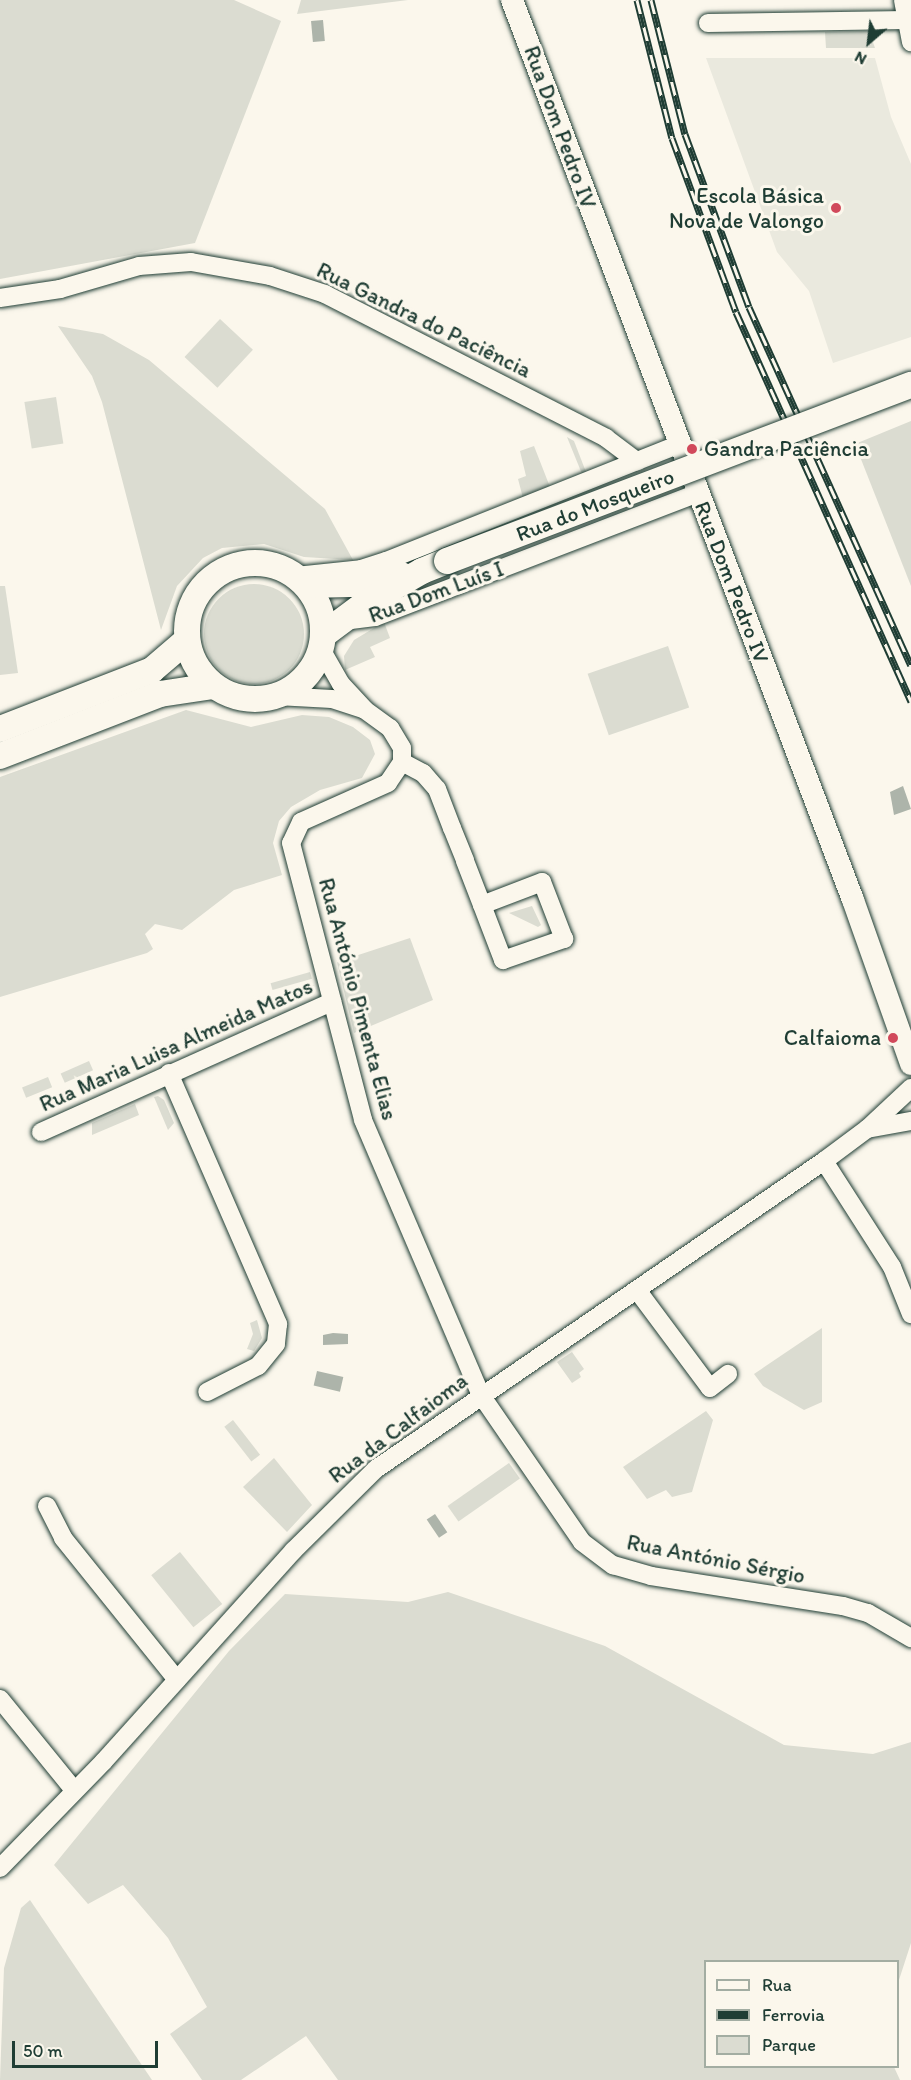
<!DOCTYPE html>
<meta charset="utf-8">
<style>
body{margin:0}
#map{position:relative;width:911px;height:2080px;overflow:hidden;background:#fbf7ec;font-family:Itim,sans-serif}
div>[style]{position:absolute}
.built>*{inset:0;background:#eae9de}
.green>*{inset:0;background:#dbdcd1;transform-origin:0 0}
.round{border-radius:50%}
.water>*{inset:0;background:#adb4aa;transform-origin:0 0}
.roads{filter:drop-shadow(0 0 2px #1f3d34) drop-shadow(0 0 2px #1f3d34)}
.minor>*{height:18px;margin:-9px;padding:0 9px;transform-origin:9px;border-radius:9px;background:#fbf7ec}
.tertiary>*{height:22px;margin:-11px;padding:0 11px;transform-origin:11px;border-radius:11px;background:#fbf7ec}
.secondary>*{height:26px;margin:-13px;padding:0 13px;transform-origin:13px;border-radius:13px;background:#fbf7ec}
.secondary>.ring{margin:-13px;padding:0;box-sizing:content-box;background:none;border:26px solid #fbf7ec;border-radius:50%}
.rail>*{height:7px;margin-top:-3.5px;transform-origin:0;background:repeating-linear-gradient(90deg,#fbf7ec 0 14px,#1f3d34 0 28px);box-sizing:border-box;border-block:2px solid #1f3d34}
.bridges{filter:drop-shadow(0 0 2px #1f3d34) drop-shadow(0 0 2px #1f3d34)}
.secondary-bridge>*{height:26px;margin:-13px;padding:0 13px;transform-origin:13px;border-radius:13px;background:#fbf7ec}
.dots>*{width:16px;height:16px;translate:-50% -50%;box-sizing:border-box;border:3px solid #fbf7ec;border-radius:50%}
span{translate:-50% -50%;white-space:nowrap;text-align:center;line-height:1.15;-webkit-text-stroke:6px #fbf7ec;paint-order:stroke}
.street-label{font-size:22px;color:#1f3d34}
.poi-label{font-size:22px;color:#1f3d34}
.right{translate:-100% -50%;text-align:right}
.left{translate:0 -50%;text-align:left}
.legend{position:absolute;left:704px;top:1960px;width:195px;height:108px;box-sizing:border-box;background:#fbf7ec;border:2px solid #a3ada2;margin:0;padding:8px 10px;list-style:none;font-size:18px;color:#1f3d34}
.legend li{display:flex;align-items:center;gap:12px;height:30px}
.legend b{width:30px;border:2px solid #a3ada2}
.north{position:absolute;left:839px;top:12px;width:60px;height:60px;-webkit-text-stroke:4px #fbf7ec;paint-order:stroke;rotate:208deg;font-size:16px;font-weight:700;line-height:24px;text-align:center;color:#1f3d34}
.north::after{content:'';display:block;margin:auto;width:21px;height:27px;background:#1f3d34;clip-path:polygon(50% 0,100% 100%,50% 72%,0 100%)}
.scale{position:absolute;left:12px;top:2041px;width:146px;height:27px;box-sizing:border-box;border:3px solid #1f3d34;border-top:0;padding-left:8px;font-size:18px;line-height:21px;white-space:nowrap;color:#1f3d34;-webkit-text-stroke:4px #fbf7ec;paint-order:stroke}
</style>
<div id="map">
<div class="built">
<i style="clip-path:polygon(706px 58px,875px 58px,891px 117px,911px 164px,911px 337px,833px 363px,809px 291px,777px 252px)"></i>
</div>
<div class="green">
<i style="clip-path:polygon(0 0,234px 0,281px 21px,195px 243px,0 279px)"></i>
<i style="clip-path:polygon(301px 0,408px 0,297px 14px)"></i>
<i style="clip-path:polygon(869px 31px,875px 48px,826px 48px,825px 32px)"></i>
<i style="left:220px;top:319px;width:45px;height:52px;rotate:43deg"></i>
<i style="clip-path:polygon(58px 326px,103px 334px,149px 360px,325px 509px,353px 560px,304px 557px,264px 544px,222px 548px,203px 558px,177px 586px,161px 630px,102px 402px,92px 376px)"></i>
<i style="left:56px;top:397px;width:47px;height:32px;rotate:81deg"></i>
<i style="clip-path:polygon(911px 421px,911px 586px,855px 444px)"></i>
<i style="clip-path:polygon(567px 437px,574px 441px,586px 472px,582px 474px)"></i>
<i style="clip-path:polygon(534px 446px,550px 487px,523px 498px,518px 479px,526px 476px,520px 451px)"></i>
<i class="round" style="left:204px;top:584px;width:100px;height:100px"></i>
<i style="clip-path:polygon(0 586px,5px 586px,18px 673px,0 675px)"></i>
<i style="clip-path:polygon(384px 622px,390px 638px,370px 647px,375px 657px,345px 670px,344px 656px,354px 640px)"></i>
<i style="left:668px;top:646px;width:65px;height:85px;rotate:71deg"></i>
<i style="clip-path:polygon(186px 710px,251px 727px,302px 715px,329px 717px,353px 727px,370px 740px,375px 754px,362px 778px,320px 790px,291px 807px,279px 821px,273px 843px,282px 875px,234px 890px,182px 930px,155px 924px,145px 934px,153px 949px,147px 953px,0 997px,0 777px)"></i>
<i style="clip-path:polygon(532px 906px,541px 925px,538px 927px,509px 913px)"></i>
<i style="clip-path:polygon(410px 938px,433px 1000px,354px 1033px,337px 962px)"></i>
<i style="left:310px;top:972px;width:7px;height:41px;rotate:74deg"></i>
<i style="clip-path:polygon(314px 985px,309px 994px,284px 1004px,279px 999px)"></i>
<i style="left:89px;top:1061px;width:10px;height:31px;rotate:66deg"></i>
<i style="left:48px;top:1077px;width:11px;height:28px;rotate:68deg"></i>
<i style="clip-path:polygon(158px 1096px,164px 1100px,174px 1123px,168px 1130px,154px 1097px)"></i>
<i style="clip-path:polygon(135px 1104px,139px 1115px,92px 1135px,92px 1123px)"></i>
<i style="clip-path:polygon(257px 1320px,262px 1338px,254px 1351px,247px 1349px,253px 1334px,250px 1323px)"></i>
<i style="clip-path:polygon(822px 1328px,822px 1402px,804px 1410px,763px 1386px,754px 1374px)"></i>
<i style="clip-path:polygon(572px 1352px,584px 1369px,579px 1373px,581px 1377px,572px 1383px,557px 1362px)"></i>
<i style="clip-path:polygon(706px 1411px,713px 1420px,692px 1492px,672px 1497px,666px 1490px,647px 1499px,623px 1467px)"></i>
<i style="left:233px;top:1420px;width:44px;height:11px;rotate:52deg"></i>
<i style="clip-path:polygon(274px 1458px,312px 1505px,287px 1532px,243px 1487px)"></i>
<i style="left:509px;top:1463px;width:19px;height:75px;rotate:55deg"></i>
<i style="left:180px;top:1552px;width:67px;height:37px;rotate:51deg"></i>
<i style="clip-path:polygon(448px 1592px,605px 1646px,784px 1745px,873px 1754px,911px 1742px,911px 1943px,898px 1983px,898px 1962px,706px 1962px,706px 2066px,894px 2067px,900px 2080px,338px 2080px,306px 2036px,241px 2080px,202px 2080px,170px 2034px,207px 2007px,168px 1938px,123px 1885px,88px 1904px,54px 1865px,229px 1651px,285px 1594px,408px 1602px)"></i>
<i style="clip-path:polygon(30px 1900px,152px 2080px,0 2080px,4px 1968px,21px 1908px)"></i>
</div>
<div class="water">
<i style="left:323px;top:20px;width:21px;height:12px;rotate:85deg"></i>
<i style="clip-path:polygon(903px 786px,911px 809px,894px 815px,890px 792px)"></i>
<i style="clip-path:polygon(333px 1333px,348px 1334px,348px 1344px,323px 1345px,323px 1335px)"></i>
<i style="left:317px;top:1371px;width:27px;height:15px;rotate:13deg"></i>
<i style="left:435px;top:1514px;width:22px;height:10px;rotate:56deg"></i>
</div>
<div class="roads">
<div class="minor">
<i style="left:903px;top:0;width:43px;rotate:79.2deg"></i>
<i style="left:708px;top:23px;width:198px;rotate:-0.9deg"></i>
<i style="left:0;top:298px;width:61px;rotate:-8.5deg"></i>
<i style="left:60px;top:289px;width:82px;rotate:-16.2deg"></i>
<i style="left:139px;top:266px;width:52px;rotate:-4.4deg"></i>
<i style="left:191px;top:262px;width:80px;rotate:10deg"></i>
<i style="left:270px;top:276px;width:58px;rotate:18.1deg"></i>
<i style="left:325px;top:294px;width:316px;rotate:27.1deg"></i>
<i style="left:606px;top:438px;width:39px;rotate:37deg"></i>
<i style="left:296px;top:576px;width:65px;rotate:-6.1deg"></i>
<i style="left:361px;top:569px;width:26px;rotate:-18deg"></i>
<i style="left:386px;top:561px;width:314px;rotate:-21.7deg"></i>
<i style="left:343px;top:621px;width:32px;rotate:-7deg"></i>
<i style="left:375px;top:617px;width:346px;rotate:-21deg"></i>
<i style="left:321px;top:649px;width:40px;rotate:60.3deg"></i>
<i style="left:341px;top:684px;width:35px;rotate:47deg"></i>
<i style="left:365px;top:710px;width:31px;rotate:36deg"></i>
<i style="left:390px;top:728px;width:23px;rotate:59deg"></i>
<i style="left:402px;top:748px;width:14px;rotate:90deg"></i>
<i style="left:402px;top:762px;width:25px;rotate:124deg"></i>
<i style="left:388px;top:783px;width:95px;rotate:155.9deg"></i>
<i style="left:301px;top:822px;width:23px;rotate:115deg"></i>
<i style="left:291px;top:843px;width:286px;rotate:75.4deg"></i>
<i style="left:363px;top:1120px;width:299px;rotate:66.8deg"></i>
<i style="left:481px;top:1395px;width:178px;rotate:55.5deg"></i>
<i style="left:582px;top:1542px;width:39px;rotate:37deg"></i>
<i style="left:613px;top:1565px;width:40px;rotate:16deg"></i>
<i style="left:651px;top:1576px;width:194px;rotate:8.9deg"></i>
<i style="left:843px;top:1606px;width:26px;rotate:16deg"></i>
<i style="left:868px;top:1613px;width:50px;rotate:30.2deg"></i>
<i style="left:277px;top:696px;width:55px;rotate:3.1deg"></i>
<i style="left:332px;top:699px;width:33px;rotate:18deg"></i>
<i style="left:402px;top:762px;width:24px;rotate:28deg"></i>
<i style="left:423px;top:773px;width:21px;rotate:49deg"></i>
<i style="left:437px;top:789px;width:42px;rotate:69deg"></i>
<i style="left:452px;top:828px;width:35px;rotate:68deg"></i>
<i style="left:465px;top:861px;width:47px;rotate:68.9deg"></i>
<i style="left:482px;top:905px;width:59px;rotate:69.1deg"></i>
<i style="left:503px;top:960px;width:65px;rotate:-19deg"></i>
<i style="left:564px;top:939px;width:61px;rotate:-111.1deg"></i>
<i style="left:542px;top:882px;width:64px;rotate:159deg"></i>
<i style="left:169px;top:1073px;width:274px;rotate:66.5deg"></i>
<i style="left:278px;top:1324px;width:20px;rotate:96deg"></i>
<i style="left:276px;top:1344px;width:28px;rotate:129deg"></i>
<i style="left:258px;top:1366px;width:57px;rotate:153deg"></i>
<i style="left:867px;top:1129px;width:45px;rotate:-10.3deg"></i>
<i style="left:41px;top:1132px;width:319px;rotate:-24.1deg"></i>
<i style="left:824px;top:1161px;width:126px;rotate:57.3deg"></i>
<i style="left:892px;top:1267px;width:51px;rotate:68deg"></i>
<i style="left:637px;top:1290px;width:122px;rotate:53.3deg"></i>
<i style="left:710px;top:1388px;width:23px;rotate:-38deg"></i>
<i style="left:47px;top:1506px;width:36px;rotate:63deg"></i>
<i style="left:63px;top:1538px;width:182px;rotate:51.2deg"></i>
<i style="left:0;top:1699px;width:117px;rotate:50.9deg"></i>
<i style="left:0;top:1868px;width:149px;rotate:-45.8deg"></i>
<i style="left:104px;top:1761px;width:283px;rotate:-48deg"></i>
<i style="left:293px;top:1551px;width:117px;rotate:-44.7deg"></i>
<i style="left:376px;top:1469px;width:544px;rotate:-34.51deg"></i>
<i style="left:824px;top:1161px;width:54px;rotate:-36.7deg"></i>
<i style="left:867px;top:1129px;width:60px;rotate:-43deg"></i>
</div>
<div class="tertiary">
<i style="left:512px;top:0;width:962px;rotate:69.25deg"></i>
<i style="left:853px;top:900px;width:174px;rotate:70.5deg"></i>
</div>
<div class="secondary">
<i class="ring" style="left:187px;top:563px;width:110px;height:110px"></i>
<i style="left:306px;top:585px;width:45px;rotate:-1.3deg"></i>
<i style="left:351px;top:584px;width:51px;rotate:-10.2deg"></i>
<i style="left:323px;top:635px;width:54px;rotate:-36.7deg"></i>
<i style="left:366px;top:603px;width:64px;rotate:-29.7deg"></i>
<i style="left:422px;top:571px;width:27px;rotate:-22deg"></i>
<i style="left:0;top:729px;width:163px;rotate:-21.2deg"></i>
<i style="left:152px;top:670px;width:46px;rotate:-40.6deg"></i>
<i style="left:0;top:756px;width:172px;rotate:-21.2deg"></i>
<i style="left:160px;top:694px;width:54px;rotate:-8.6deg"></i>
</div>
</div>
<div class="rail">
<i style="left:637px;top:0;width:142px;rotate:75.8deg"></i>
<i style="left:672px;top:138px;width:185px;rotate:69.8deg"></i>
<i style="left:736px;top:312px;width:427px;rotate:65.8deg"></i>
<i style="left:651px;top:0;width:138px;rotate:75.8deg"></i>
<i style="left:685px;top:134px;width:184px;rotate:69.7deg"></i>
<i style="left:749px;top:307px;width:393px;rotate:65.7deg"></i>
</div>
<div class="bridges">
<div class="secondary-bridge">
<i style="left:447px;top:561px;width:496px;rotate:-20.8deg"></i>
</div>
</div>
<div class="dots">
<i style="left:836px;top:208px;background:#d1495b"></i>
<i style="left:692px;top:449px;background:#d1495b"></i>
<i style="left:893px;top:1038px;background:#d1495b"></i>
</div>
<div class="street-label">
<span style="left:560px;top:127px;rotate:70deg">Rua Dom Pedro IV</span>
<span style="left:424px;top:320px;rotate:26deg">Rua Gandra do Paciência</span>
<span style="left:595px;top:505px;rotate:-21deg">Rua do Mosqueiro</span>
<span style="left:732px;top:582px;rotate:69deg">Rua Dom Pedro IV</span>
<span style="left:436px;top:592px;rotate:-20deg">Rua Dom Luís I</span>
<span style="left:358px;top:999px;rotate:75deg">Rua António Pimenta Elias</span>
<span style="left:176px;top:1045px;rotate:-24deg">Rua Maria Luisa Almeida Matos</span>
<span style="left:398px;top:1428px;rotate:-37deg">Rua da Calfaioma</span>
<span style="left:716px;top:1559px;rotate:11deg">Rua António Sérgio</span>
</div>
<div class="poi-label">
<span class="right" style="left:824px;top:208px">Escola Básica<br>Nova de Valongo</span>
<span class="left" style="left:704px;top:449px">Gandra Paciência</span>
<span class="right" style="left:881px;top:1038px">Calfaioma</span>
</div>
<ul class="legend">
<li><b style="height:8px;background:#fbf7ec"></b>Rua</li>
<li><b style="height:8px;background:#1f3d34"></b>Ferrovia</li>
<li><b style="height:16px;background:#dbdcd1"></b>Parque</li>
</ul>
<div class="north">N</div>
<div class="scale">50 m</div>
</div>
